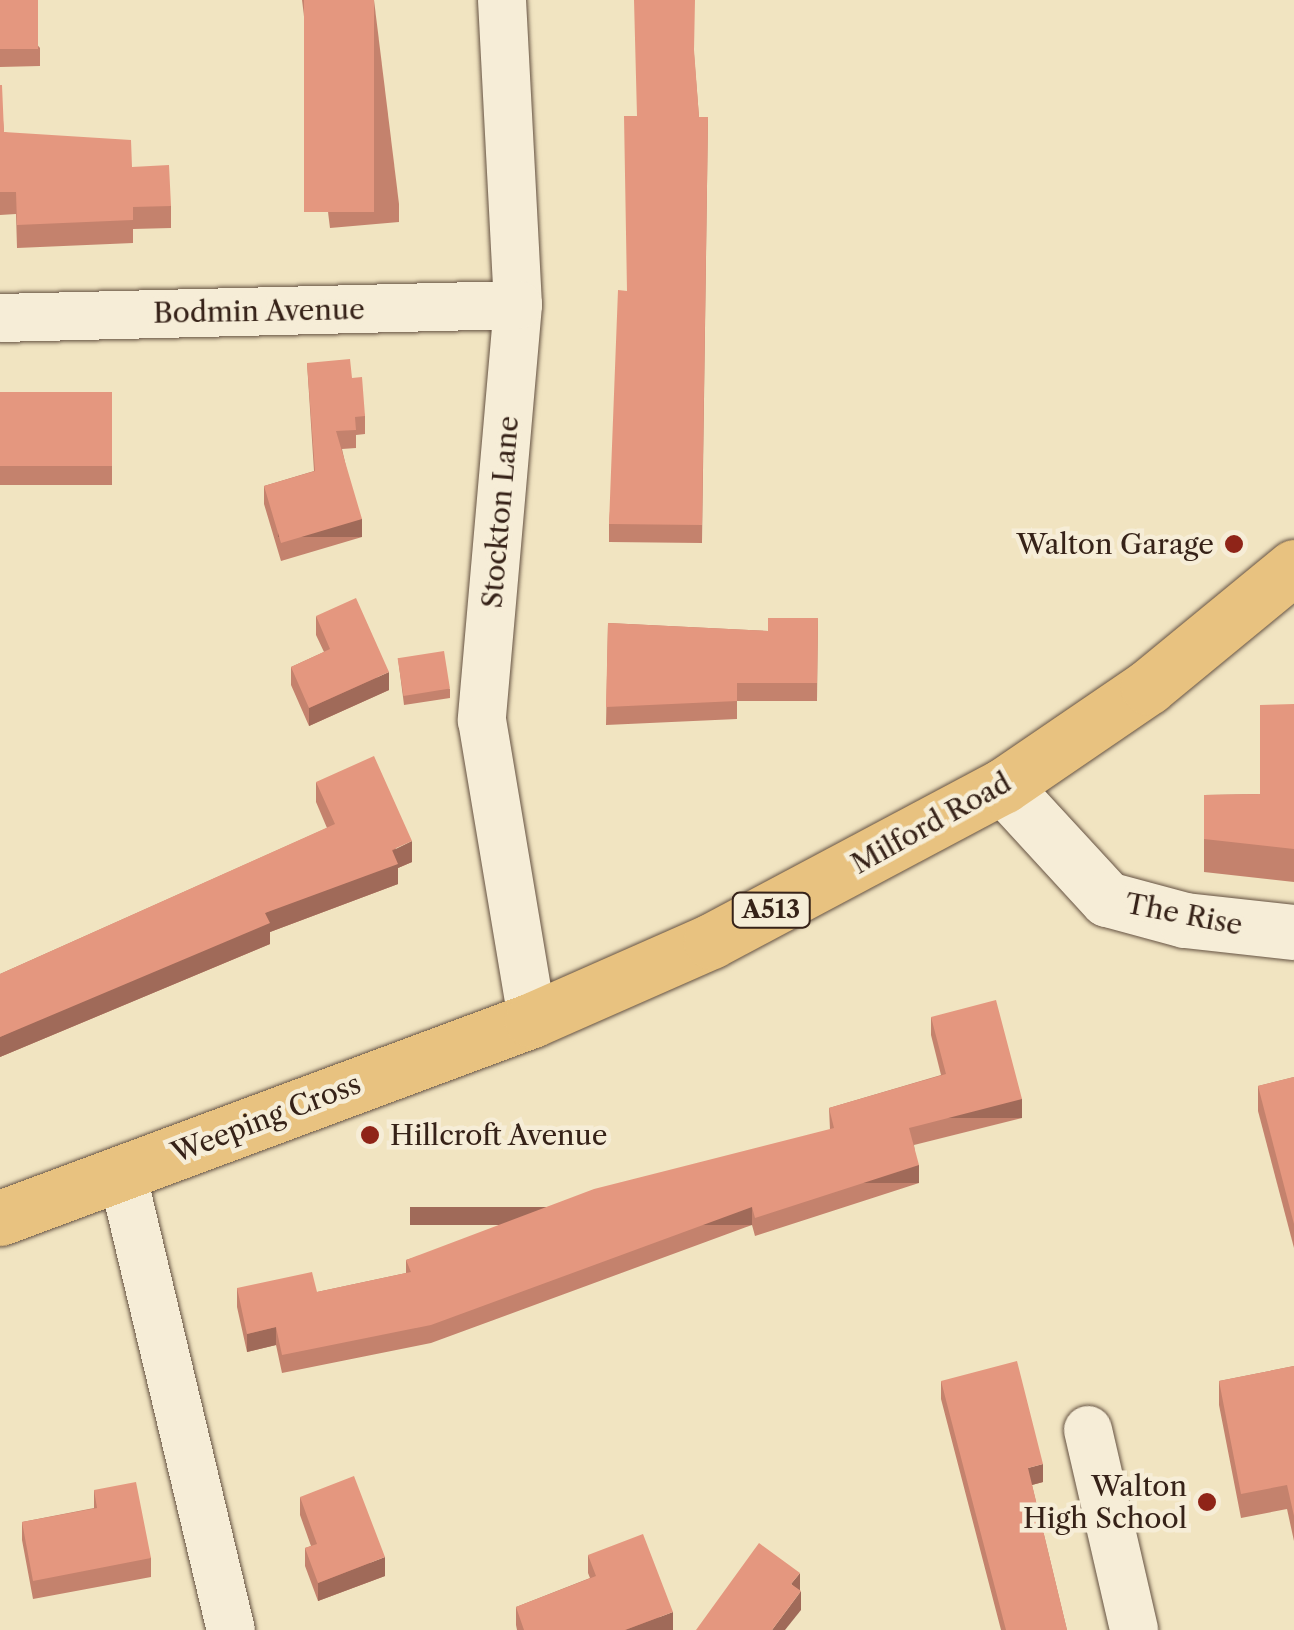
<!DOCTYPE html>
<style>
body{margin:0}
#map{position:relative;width:1294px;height:1630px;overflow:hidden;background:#f1e4c1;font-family:"Libre Caslon Text",serif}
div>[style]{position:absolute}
.roads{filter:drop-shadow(0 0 2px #655242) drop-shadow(0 0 2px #655242)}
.street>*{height:48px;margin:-24px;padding:0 24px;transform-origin:24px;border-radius:24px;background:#f6edd7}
.secondary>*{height:55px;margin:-27.5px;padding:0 27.5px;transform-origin:27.5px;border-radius:27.5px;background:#f6edd7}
.highway>*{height:55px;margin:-27.5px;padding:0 27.5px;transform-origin:27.5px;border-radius:27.5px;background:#e8c280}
.wall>*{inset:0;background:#c4826d;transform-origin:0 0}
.shaded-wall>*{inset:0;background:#a06a59;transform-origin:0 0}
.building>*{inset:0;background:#e4977f;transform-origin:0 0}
.dots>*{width:28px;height:28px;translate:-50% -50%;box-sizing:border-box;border:5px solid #f6edd7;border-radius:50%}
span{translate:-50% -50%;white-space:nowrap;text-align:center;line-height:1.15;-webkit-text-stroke:9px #f6edd7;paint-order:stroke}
.shield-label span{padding:2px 8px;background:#f6edd7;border:2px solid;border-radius:8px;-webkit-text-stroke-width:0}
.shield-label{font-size:25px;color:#362218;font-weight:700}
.street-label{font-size:28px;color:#362218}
.poi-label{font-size:28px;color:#362218}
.right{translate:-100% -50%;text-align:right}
.left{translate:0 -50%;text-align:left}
</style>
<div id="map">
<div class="roads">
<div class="street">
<i style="left:502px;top:0;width:305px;rotate:87deg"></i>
<i style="left:518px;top:305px;width:417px;rotate:95deg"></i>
<i style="left:482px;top:720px;width:304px;rotate:80.5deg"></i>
<i style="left:0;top:318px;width:518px;rotate:-1.44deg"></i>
<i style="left:122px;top:1173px;width:470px;rotate:76.6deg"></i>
<i style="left:1088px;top:1430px;width:205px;rotate:77deg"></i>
</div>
<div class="secondary">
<i style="left:1003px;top:786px;width:154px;rotate:47.4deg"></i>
<i style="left:1107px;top:899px;width:81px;rotate:15.1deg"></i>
<i style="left:1185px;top:920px;width:110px;rotate:6.3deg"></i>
</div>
<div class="highway">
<i style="left:0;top:1218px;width:568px;rotate:-20.41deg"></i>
<i style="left:532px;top:1020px;width:196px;rotate:-23.8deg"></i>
<i style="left:711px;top:941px;width:331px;rotate:-28deg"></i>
<i style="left:1003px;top:786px;width:176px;rotate:-34.3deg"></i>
<i style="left:1148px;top:687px;width:189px;rotate:-39.4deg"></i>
</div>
</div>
<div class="wall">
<i style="clip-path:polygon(0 0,40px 48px,40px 66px,0 67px)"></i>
<i style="clip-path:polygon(302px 0,374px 0,399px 204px,399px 222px,330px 228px)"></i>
<i style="clip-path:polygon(694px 54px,699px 117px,708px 117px,702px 543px,609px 542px,609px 524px,627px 291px)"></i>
<i style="clip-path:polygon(0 85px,4px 132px,132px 167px,171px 206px,171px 228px,133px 229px,133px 243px,17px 248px,16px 214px,0 215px)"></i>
<i style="clip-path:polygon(307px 363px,352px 378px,365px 416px,365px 434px,356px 435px,356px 448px,342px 449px,362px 537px,281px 561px,264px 504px,264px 486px,314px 471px)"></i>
<i style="left:112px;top:392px;width:93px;height:112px;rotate:90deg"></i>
<i style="clip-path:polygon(316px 616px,389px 690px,309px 726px,291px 685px,291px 667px,324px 652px,316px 635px)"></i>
<i style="clip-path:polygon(818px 618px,817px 701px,737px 701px,737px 719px,606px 725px,608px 623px,768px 631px)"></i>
<i style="clip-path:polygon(398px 658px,450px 689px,450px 698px,404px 705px)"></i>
<i style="clip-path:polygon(1294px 704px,1294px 882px,1204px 872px,1204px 795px,1260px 794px)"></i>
<i style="clip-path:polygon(316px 782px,412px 862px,398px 868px,398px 884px,270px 932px,270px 944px,0 1057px,0 974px,327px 828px,316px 802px)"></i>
<i style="clip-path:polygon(931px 1017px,1022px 1118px,914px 1145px,919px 1183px,755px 1236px,752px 1225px,431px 1343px,282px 1373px,276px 1345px,247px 1352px,237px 1307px,237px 1288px,317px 1292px,406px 1273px,406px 1260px,830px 1130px,829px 1108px,941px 1075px,931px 1035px)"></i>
<i style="clip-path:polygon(1294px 1077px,1294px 1248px,1258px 1111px,1258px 1086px)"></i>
<i style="clip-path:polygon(1294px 1366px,1294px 1541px,1287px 1509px,1241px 1518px,1219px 1405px,1219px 1381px)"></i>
<i style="clip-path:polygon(941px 1381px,1043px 1482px,1032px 1485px,1067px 1630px,1001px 1630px,941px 1399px)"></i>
<i style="clip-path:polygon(94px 1490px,151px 1558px,151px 1577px,33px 1599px,22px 1540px,22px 1522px,94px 1508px)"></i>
<i style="clip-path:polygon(300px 1497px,385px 1576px,318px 1601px,305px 1566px,305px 1548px,311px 1546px,300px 1515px)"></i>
<i style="clip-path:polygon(588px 1555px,673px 1630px,517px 1630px,516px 1625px,516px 1607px,590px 1578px,588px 1573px)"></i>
</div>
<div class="shaded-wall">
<i style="left:362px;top:519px;width:18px;height:84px;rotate:90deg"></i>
<i style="clip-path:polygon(389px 672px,389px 690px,309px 726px,309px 708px)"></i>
<i style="clip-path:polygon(412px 841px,412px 862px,398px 868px,398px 884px,270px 932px,270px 944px,0 1057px,0 1037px,265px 913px)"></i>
<i style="left:1022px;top:1099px;width:19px;height:117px;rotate:90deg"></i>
<i style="left:919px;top:1165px;width:18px;height:172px;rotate:90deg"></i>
<i style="left:752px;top:1207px;width:18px;height:342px;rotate:90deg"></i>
<i style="clip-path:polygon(276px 1327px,276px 1345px,247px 1352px,247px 1334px)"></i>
<i style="clip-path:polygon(1043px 1464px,1043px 1482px,1028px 1486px,1028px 1468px)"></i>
<i style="clip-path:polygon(385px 1557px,385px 1576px,318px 1601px,318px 1583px)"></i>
<i style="clip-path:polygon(800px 1573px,800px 1592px,791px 1584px)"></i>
<i style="clip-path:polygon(801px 1591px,801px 1610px,785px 1630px,772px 1630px)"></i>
<i style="clip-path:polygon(673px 1612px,673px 1630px,625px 1630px)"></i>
</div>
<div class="building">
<i style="left:0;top:0;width:38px;height:49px"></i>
<i style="left:304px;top:0;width:70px;height:212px"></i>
<i style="clip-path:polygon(634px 0,695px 0,694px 50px,699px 117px,708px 117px,702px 525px,609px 524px,618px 290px,627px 291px,624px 116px,637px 116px)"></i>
<i style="clip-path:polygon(0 85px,2px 85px,4px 132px,131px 140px,132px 167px,169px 165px,171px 206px,133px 207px,133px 220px,17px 225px,16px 192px,0 192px)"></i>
<i style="clip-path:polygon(350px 359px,352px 378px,362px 377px,365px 416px,355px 417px,356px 430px,336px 431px,362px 519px,281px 543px,264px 486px,315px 471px,307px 363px)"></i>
<i style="left:112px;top:392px;width:74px;height:112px;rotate:90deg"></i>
<i style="clip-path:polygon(356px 598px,389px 672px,309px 708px,291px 667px,330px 649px,316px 616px)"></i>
<i style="clip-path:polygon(768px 618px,818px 618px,817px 683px,737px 683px,737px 701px,606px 707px,608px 623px,768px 631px)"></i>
<i style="left:444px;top:651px;width:38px;height:47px;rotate:81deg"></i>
<i style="clip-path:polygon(1294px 704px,1294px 849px,1204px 839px,1204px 795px,1260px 794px,1260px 705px)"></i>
<i style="clip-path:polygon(374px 756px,412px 841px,392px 850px,398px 864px,265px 913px,270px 923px,0 1037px,0 974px,335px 824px,316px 782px)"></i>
<i style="clip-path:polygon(996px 1000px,1022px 1099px,909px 1128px,919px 1165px,755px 1218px,752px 1207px,431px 1325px,282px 1355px,276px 1327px,247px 1334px,237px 1288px,312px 1272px,317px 1292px,411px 1272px,406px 1260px,594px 1189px,834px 1128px,829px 1108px,946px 1074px,931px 1017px)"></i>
<i style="clip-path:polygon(1294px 1077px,1294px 1224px,1258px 1086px)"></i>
<i style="clip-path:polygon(1017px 1361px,1043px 1464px,1028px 1468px,1067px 1630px,1006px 1630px,941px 1381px)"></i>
<i style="clip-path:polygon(1294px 1366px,1294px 1516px,1287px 1485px,1241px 1494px,1219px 1381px)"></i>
<i style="clip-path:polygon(354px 1476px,385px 1557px,318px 1583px,305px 1548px,317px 1544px,300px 1497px)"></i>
<i style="clip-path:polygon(136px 1482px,151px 1558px,33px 1581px,22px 1522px,97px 1508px,94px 1490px)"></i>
<i style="clip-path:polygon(643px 1534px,673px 1612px,625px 1630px,524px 1630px,516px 1607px,596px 1576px,588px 1555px)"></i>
<i style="clip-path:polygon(759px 1543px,800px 1573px,791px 1584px,801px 1591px,772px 1630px,696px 1630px)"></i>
</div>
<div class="dots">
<i style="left:1234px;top:544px;background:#8f2418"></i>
<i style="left:370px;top:1135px;background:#8f2418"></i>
<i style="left:1207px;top:1502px;background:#8f2418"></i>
</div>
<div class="shield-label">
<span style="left:771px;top:910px">A513</span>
</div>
<div class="street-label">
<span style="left:259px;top:311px;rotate:-1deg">Bodmin Avenue</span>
<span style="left:500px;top:512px;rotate:-85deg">Stockton Lane</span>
<span style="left:931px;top:823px;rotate:-29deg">Milford Road</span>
<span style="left:1184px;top:914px;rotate:11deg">The Rise</span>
<span style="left:266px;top:1118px;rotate:-21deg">Weeping Cross</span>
</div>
<div class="poi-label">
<span class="right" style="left:1214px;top:544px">Walton Garage</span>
<span class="left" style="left:390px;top:1135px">Hillcroft Avenue</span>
<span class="right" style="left:1187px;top:1502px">Walton<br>High School</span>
</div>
</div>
